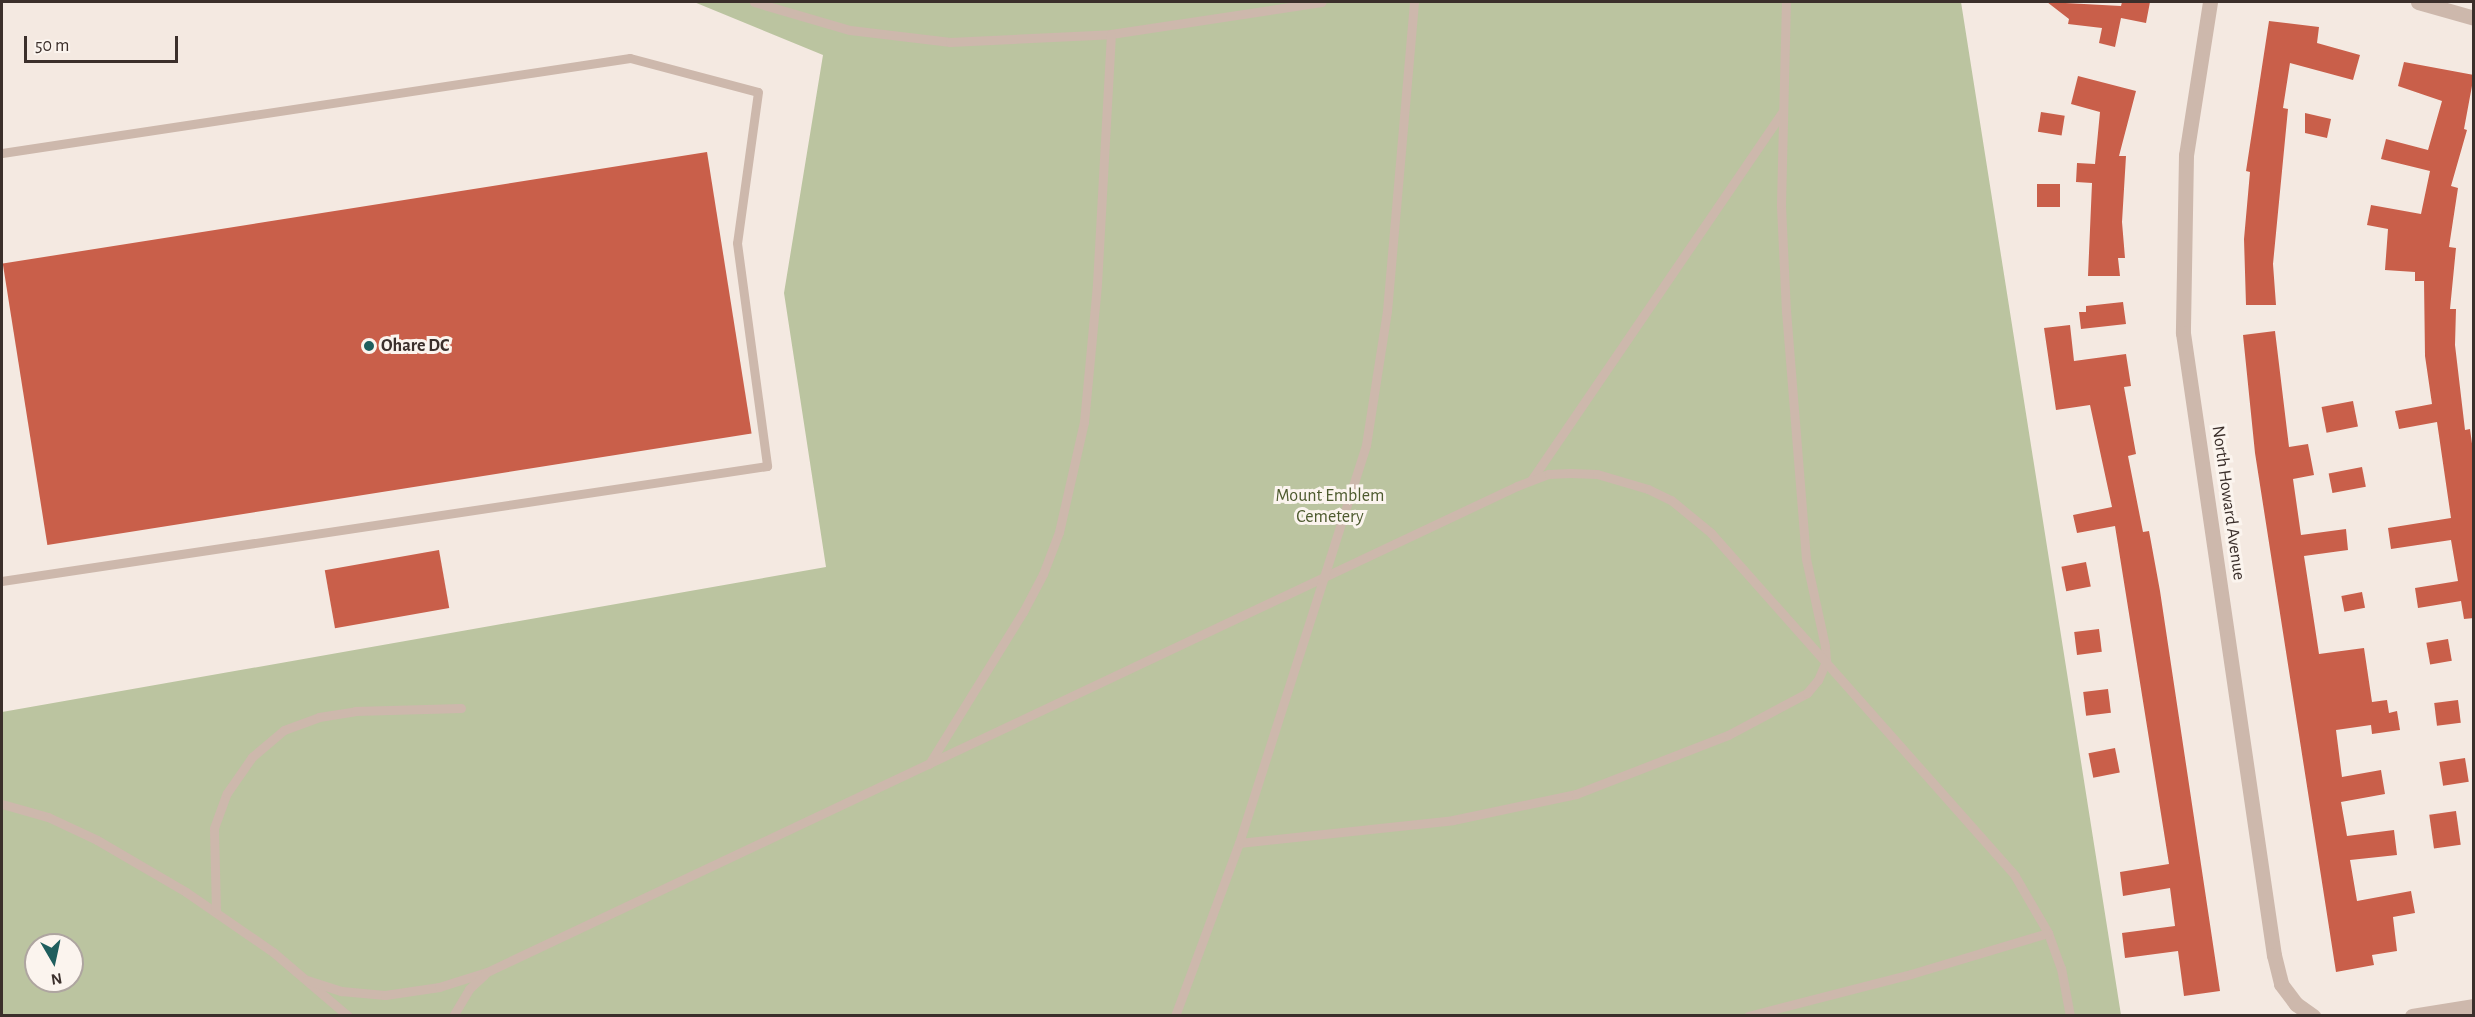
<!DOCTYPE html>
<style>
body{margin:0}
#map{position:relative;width:2475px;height:1017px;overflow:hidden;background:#f4e9e1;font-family:"Alegreya Sans",sans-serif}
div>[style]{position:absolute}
.green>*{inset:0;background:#bbc4a0}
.building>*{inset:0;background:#c95f4a;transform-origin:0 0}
.service>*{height:9px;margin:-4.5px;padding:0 4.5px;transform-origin:4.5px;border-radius:4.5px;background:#cdb8ac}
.minor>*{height:15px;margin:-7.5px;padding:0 7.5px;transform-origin:7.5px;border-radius:7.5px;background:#cdb8ac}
.dots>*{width:16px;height:16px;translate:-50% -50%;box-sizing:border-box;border:3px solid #fbf4ee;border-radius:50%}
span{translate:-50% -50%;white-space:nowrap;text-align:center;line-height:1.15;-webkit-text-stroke:6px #fbf4ee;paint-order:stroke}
.poi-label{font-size:18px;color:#3b2f2b;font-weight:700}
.left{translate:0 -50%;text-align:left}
.park-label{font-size:18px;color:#4d5a2e}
.street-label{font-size:18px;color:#3b2f2b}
.frame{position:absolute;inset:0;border:3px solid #3b2f2b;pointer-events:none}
.north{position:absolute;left:24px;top:933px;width:60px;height:60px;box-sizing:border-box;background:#fbf4ee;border:2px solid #aea5a0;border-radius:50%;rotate:171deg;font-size:16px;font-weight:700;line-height:24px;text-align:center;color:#3b2f2b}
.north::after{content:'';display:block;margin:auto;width:21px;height:27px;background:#1f5e5e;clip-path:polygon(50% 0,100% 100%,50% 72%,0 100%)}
.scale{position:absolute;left:24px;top:36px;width:154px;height:27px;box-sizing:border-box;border:3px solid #3b2f2b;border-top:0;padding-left:8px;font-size:18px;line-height:21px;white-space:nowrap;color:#3b2f2b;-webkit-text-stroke:4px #fbf4ee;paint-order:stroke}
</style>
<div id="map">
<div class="green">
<i style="clip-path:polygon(evenodd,694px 2px,1961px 2px,2121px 1015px,2px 1016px,2px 712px,826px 567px,784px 293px,823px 55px,694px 2px,36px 945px,72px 945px,72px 981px,36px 981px,36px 945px)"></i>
</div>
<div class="building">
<i style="clip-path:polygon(2047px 2px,2121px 6px,2122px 2px,2150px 2px,2146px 23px,2121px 18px,2115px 47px,2099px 43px,2102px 28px,2068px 24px,2069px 19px)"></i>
<i style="clip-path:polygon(2269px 21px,2319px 27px,2317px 43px,2360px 55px,2353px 80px,2290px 63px,2283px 108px,2288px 109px,2273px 264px,2276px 305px,2246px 305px,2244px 239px,2250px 172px,2246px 171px)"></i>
<i style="clip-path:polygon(2404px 62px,2474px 75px,2464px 129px,2467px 130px,2451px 186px,2458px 188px,2449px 247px,2456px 248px,2450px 309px,2456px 309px,2455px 345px,2465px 430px,2470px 429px,2473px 451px,2474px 618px,2464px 619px,2461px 601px,2418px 608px,2415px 588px,2458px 581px,2451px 540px,2391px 549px,2388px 528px,2451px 518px,2437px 422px,2399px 429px,2395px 411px,2432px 404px,2425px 356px,2424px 281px,2415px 281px,2415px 272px,2385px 270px,2388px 229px,2367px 225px,2371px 205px,2421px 214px,2430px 171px,2381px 159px,2386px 139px,2428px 150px,2442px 101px,2398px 86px)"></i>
<i style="clip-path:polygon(2078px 76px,2136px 91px,2119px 156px,2126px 156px,2122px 222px,2125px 258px,2118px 258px,2120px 276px,2088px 276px,2092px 183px,2076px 182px,2077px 163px,2095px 164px,2100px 112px,2071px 104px)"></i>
<i style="left:2041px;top:112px;width:24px;height:20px;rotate:9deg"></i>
<i style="clip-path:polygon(2305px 113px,2331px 119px,2327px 138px,2305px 133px)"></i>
<i style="left:707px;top:152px;width:285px;height:713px;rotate:81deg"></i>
<i style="left:2037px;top:184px;width:23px;height:23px"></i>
<i style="clip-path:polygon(2123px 302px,2126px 324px,2081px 329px,2079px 312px,2086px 312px,2086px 306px)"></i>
<i style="clip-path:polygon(2070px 325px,2074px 361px,2126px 354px,2131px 386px,2124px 387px,2136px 454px,2128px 456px,2143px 532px,2149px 531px,2160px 591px,2220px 991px,2184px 996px,2178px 951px,2125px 958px,2122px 933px,2175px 926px,2170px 888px,2123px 896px,2120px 872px,2169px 864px,2115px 526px,2077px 533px,2073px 515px,2112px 507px,2090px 405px,2056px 410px,2044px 328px)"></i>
<i style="clip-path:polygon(2275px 331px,2289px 447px,2308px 444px,2314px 475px,2293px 479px,2301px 535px,2346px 529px,2348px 550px,2304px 556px,2319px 654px,2364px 648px,2372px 702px,2387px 700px,2389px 713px,2397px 711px,2400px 730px,2372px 734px,2371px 725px,2336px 730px,2342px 777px,2381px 770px,2385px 794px,2341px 802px,2347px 836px,2394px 830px,2397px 855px,2350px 860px,2357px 901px,2411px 891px,2415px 913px,2393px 917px,2397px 951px,2372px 955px,2374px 965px,2336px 972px,2255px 453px,2243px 335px)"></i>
<i style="left:2353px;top:401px;width:26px;height:32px;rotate:79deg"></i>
<i style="left:2362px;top:467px;width:20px;height:34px;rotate:79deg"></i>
<i style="left:439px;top:550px;width:59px;height:116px;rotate:80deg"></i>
<i style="left:2086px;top:562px;width:25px;height:25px;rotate:79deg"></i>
<i style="left:2362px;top:592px;width:16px;height:21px;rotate:79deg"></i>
<i style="left:2099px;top:629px;width:23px;height:25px;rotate:83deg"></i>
<i style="left:2448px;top:639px;width:22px;height:22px;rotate:80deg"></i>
<i style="left:2108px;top:689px;width:24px;height:25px;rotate:83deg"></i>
<i style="left:2458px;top:700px;width:23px;height:24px;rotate:83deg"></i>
<i style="left:2115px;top:748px;width:25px;height:27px;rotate:79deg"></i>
<i style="left:2465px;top:758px;width:24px;height:26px;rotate:81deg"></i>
<i style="left:2456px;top:811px;width:34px;height:27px;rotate:82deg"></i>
</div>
<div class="service">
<i style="left:754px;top:2px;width:100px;rotate:16.3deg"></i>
<i style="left:850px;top:30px;width:101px;rotate:6.8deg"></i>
<i style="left:950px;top:42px;width:161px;rotate:-2.8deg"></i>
<i style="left:1111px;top:34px;width:213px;rotate:-8.6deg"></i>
<i style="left:2px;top:153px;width:635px;rotate:-8.6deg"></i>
<i style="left:630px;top:58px;width:132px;rotate:14.9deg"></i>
<i style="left:758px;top:92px;width:152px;rotate:97.9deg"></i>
<i style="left:737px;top:243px;width:225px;rotate:82.3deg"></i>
<i style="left:767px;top:466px;width:774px;rotate:171.45deg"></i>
<i style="left:1532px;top:479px;width:445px;rotate:-55.7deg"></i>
<i style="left:929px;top:764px;width:179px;rotate:-58.3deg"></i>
<i style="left:1023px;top:612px;width:43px;rotate:-62.2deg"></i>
<i style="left:1043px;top:574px;width:45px;rotate:-69.1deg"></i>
<i style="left:1059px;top:532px;width:113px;rotate:-77.2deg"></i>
<i style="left:1084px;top:422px;width:139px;rotate:-84.6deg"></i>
<i style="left:1097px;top:284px;width:250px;rotate:-86.8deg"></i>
<i style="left:2px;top:804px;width:48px;rotate:15.8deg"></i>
<i style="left:48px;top:817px;width:54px;rotate:25.1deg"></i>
<i style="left:97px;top:840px;width:103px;rotate:30.3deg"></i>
<i style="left:186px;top:892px;width:106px;rotate:34.6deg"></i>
<i style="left:273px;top:952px;width:99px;rotate:40.5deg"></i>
<i style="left:1239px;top:843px;width:215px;rotate:-6.1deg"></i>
<i style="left:1453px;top:820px;width:126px;rotate:-11.9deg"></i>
<i style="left:1576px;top:794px;width:163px;rotate:-21.2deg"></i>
<i style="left:1728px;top:735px;width:89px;rotate:-28deg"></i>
<i style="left:1807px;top:693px;width:17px;rotate:-50deg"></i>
<i style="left:1818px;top:680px;width:21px;rotate:-67deg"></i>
<i style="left:1826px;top:661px;width:15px;rotate:-94deg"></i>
<i style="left:1825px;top:646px;width:89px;rotate:-102.3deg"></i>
<i style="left:1806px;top:559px;width:248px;rotate:-94.6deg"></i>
<i style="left:1786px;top:312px;width:108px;rotate:-92.7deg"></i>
<i style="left:1781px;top:204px;width:202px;rotate:-88.6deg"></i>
<i style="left:216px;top:911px;width:83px;rotate:-91.4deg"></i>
<i style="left:214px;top:828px;width:37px;rotate:-70deg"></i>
<i style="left:227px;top:793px;width:44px;rotate:-55.2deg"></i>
<i style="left:252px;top:757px;width:42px;rotate:-40.2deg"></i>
<i style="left:284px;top:730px;width:37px;rotate:-20deg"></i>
<i style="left:319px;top:717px;width:36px;rotate:-9deg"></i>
<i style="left:355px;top:711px;width:106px;rotate:-1.6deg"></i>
<i style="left:307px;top:980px;width:36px;rotate:18deg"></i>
<i style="left:341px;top:991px;width:44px;rotate:5.2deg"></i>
<i style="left:385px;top:995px;width:55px;rotate:-8.4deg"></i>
<i style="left:439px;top:987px;width:50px;rotate:-17.4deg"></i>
<i style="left:487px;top:972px;width:1139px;rotate:-25.26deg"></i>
<i style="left:1517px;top:486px;width:34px;rotate:-21deg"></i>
<i style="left:1549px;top:474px;width:21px;rotate:-3deg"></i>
<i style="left:1570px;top:473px;width:27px;rotate:2deg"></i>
<i style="left:1597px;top:474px;width:53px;rotate:16.4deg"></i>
<i style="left:1648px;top:489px;width:25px;rotate:26deg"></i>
<i style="left:1671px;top:500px;width:52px;rotate:39.5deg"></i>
<i style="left:1711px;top:533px;width:458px;rotate:48.4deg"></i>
<i style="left:2015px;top:876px;width:66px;rotate:59.9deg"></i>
<i style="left:2048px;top:933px;width:37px;rotate:70deg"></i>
<i style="left:2061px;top:968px;width:49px;rotate:79.4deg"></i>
<i style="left:453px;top:1016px;width:31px;rotate:-59deg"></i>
<i style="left:469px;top:989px;width:21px;rotate:-43deg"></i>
<i style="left:1175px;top:1016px;width:184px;rotate:-69.7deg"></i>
<i style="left:1239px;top:843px;width:418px;rotate:-72.3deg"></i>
<i style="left:1366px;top:445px;width:136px;rotate:-81.1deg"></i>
<i style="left:1387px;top:311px;width:310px;rotate:-85deg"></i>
<i style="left:1748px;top:1016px;width:168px;rotate:-14.4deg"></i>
<i style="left:1911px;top:974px;width:143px;rotate:-16.7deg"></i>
</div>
<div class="minor">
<i style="left:2210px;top:2px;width:155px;rotate:98.9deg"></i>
<i style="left:2186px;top:155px;width:178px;rotate:91deg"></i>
<i style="left:2183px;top:333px;width:629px;rotate:81.68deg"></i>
<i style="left:2274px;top:955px;width:30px;rotate:76deg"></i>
<i style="left:2281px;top:984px;width:25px;rotate:53deg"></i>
<i style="left:2296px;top:1004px;width:21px;rotate:35deg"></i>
<i style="left:2418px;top:2px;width:58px;rotate:15.9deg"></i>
<i style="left:2412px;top:1016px;width:63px;rotate:-9.2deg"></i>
</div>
<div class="dots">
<i style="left:369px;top:346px;background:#1f5e5e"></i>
</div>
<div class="poi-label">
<span class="left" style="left:381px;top:346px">Ohare DC</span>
</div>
<div class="park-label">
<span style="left:1330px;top:507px">Mount Emblem<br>Cemetery</span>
</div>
<div class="street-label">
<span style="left:2228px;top:503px;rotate:82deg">North Howard Avenue</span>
</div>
<div class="frame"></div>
<div class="north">N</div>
<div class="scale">50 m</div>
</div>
